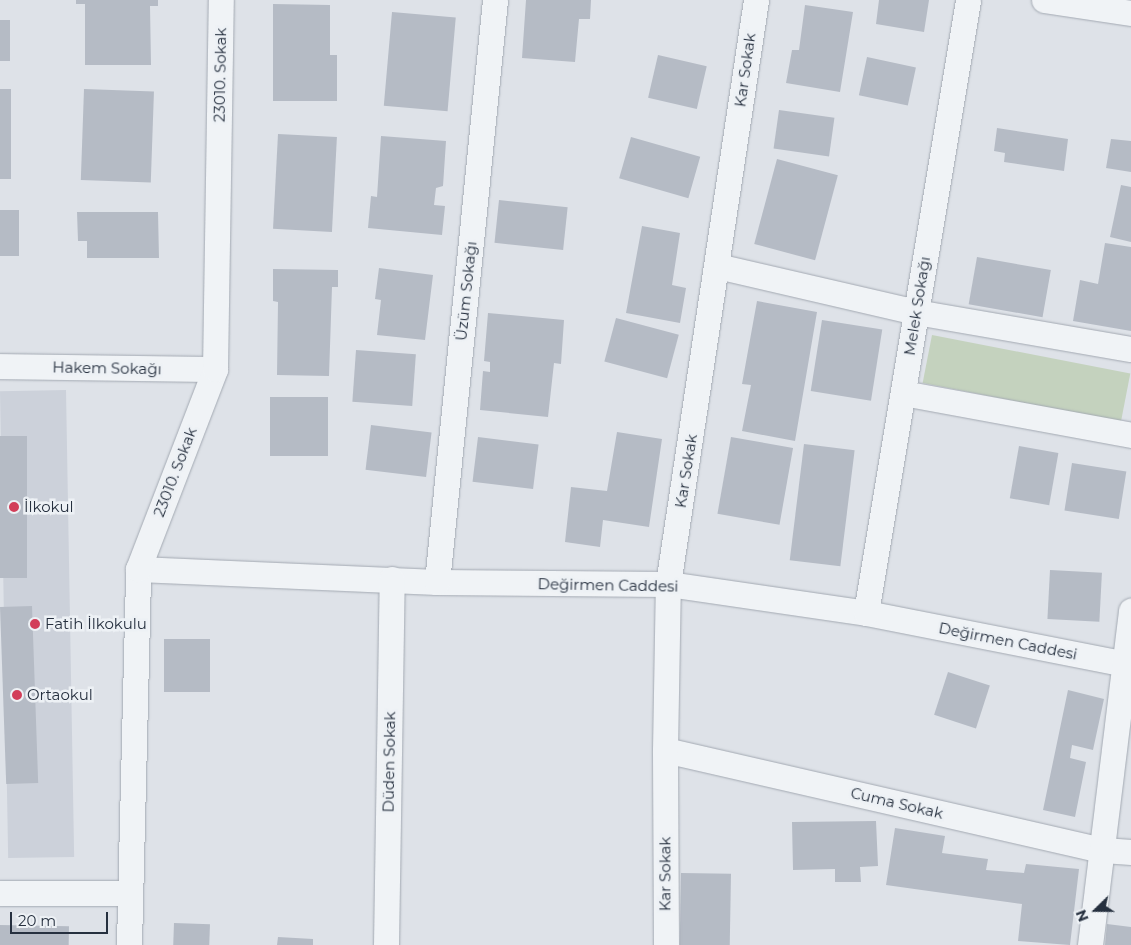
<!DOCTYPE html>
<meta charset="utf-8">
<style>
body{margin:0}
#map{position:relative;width:1131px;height:945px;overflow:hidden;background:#dee2e8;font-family:Montserrat,sans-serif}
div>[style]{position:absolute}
.built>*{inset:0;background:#ccd1da;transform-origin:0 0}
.green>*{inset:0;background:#c4d2be;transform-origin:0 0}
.building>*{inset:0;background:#b5bbc5;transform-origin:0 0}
.roads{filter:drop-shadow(0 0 1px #a3a9b2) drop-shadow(0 0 1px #a3a9b2)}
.street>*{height:25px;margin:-12.5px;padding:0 12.5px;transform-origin:12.5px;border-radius:12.5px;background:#f0f3f6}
.dots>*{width:14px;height:14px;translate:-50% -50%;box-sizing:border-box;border:2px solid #edf1f5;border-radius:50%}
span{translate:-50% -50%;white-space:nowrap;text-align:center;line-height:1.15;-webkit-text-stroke:5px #edf1f5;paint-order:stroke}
.street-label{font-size:15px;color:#26303f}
.poi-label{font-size:15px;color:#26303f}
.left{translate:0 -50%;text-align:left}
.north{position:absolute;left:1071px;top:885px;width:50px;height:50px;-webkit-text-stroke:4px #edf1f5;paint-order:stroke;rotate:248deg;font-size:14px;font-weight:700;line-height:20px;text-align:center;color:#26303f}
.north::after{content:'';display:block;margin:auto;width:18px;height:22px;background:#26303f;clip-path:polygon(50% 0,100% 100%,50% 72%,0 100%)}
.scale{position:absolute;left:10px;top:912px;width:98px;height:22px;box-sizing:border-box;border:2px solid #26303f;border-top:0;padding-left:6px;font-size:15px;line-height:18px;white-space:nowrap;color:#26303f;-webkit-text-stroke:4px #edf1f5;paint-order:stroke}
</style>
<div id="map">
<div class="built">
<i style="left:66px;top:390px;width:467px;height:66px;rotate:89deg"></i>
</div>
<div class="green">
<i style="left:932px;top:335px;width:202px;height:49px;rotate:11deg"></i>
</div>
<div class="building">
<i style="clip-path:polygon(76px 0,158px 0,158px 6px,150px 6px,151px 65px,85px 65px,85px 4px,76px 4px)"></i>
<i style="clip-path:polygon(526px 0,591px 0,590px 19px,579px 19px,575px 62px,522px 58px)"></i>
<i style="clip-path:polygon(879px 0,929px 0,924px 32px,876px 24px)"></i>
<i style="clip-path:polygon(273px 4px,330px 5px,330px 55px,337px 55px,337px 101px,273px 101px)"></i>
<i style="clip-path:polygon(805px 5px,853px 12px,840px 92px,786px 83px,792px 50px,799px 50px)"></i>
<i style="left:392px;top:12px;width:64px;height:94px;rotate:5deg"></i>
<i style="left:0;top:20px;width:10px;height:41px"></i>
<i style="left:658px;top:55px;width:50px;height:44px;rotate:13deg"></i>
<i style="left:867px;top:57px;width:50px;height:39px;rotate:12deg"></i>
<i style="left:0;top:89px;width:11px;height:90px"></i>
<i style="left:84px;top:89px;width:70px;height:91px;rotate:2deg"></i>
<i style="left:779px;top:110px;width:56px;height:39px;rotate:8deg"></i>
<i style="clip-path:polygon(997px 128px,1068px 139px,1064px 171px,1004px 162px,1005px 153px,994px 151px)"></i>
<i style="left:278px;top:134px;width:59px;height:95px;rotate:3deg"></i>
<i style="clip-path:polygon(381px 136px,446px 141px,443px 186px,436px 188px,434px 205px,445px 206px,442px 235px,368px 228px,371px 196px,377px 197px)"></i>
<i style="left:631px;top:137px;width:72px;height:43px;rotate:16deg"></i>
<i style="clip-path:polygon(1111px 139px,1131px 141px,1131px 172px,1106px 168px)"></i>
<i style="left:777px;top:159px;width:63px;height:88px;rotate:15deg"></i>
<i style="clip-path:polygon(1121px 185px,1131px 187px,1131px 242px,1110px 237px)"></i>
<i style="left:499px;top:200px;width:69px;height:43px;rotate:6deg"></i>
<i style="left:0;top:210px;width:19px;height:46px"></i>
<i style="clip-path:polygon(77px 212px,158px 212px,159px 258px,87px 258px,87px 241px,78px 241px)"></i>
<i style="clip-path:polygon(642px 226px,680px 233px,672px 285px,686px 288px,680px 323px,626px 313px)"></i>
<i style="clip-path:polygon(1105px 243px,1131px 247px,1131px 331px,1073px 321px,1080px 280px,1098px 284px)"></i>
<i style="left:977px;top:257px;width:75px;height:48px;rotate:10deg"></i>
<i style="clip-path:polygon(379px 268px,433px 275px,425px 340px,377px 335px,381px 300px,375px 299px)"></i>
<i style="clip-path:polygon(273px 269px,338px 270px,338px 287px,332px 287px,329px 376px,277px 375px,278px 302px,273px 301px)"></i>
<i style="clip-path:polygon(757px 301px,817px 312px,795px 441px,742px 431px,751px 385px,742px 384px)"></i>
<i style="clip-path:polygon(488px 313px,564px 320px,561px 364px,554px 363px,548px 417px,480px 410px,483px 371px,490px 372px,490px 362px,484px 361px)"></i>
<i style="left:616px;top:318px;width:65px;height:45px;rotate:15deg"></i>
<i style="left:822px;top:320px;width:61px;height:72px;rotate:9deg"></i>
<i style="left:356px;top:350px;width:60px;height:52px;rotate:4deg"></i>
<i style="left:328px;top:397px;width:59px;height:58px;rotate:90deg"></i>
<i style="left:371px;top:425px;width:61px;height:45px;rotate:7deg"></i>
<i style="clip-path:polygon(617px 432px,662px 439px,649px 527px,603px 520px,600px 547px,565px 542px,571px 487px,607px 491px)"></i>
<i style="left:0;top:436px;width:27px;height:142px"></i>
<i style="left:478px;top:437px;width:61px;height:45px;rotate:7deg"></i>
<i style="left:731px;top:437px;width:63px;height:78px;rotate:10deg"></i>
<i style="left:804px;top:444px;width:51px;height:117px;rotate:7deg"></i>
<i style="left:1019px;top:446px;width:40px;height:53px;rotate:10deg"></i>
<i style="left:1072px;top:463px;width:55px;height:48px;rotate:9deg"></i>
<i style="left:1050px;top:570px;width:52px;height:49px;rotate:3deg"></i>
<i style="left:32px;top:606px;width:177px;height:32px;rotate:88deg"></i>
<i style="left:210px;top:639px;width:53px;height:46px;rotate:90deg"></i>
<i style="left:948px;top:672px;width:44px;height:45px;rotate:18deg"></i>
<i style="clip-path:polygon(1068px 690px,1104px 699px,1093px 750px,1072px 745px,1070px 758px,1086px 762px,1075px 817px,1043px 810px)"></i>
<i style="clip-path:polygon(876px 821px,878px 866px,860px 867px,861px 882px,835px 882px,835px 869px,793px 870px,792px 822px)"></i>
<i style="clip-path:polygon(895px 828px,945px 836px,942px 853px,988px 859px,986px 870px,1024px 873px,1026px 864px,1079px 869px,1070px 945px,1018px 941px,1022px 904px,886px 885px)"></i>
<i style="left:681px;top:873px;width:50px;height:72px;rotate:1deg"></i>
<i style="left:174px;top:923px;width:36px;height:22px;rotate:2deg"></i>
<i style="clip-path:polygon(1107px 924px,1131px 927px,1131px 945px,1105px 945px)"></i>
<i style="left:0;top:925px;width:69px;height:20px;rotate:1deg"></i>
<i style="clip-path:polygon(278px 937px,313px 939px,313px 945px,277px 945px)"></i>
</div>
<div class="roads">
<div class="street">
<i style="left:1044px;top:0;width:88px;rotate:8.5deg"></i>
<i style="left:717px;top:266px;width:204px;rotate:13deg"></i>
<i style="left:916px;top:312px;width:218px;rotate:9.8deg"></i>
<i style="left:0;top:366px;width:215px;rotate:0.8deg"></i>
<i style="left:903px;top:393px;width:232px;rotate:10.4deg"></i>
<i style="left:138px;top:569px;width:299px;rotate:2.5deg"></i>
<i style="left:437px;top:582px;width:231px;rotate:0.5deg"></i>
<i style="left:668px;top:584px;width:200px;rotate:8.3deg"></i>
<i style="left:866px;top:613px;width:270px;rotate:11.1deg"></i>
<i style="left:437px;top:582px;width:585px;rotate:-84.31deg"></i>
<i style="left:866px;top:613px;width:621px;rotate:-80.55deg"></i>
<i style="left:665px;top:750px;width:449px;rotate:12.9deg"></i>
<i style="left:1103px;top:850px;width:28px;rotate:4deg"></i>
<i style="left:0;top:893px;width:130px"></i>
<i style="left:129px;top:945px;width:376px;rotate:-88.6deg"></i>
<i style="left:138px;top:569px;width:214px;rotate:-68.9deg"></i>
<i style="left:215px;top:369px;width:369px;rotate:-89.1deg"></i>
<i style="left:386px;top:945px;width:366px;rotate:-89.1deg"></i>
<i style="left:666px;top:945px;width:195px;rotate:-90.3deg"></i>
<i style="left:665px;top:750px;width:166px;rotate:-89deg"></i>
<i style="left:668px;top:584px;width:591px;rotate:-81.43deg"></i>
<i style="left:1090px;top:945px;width:337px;rotate:-83deg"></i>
</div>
</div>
<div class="dots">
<i style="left:14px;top:507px;background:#d23e59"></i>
<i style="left:35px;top:624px;background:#d23e59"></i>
<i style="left:17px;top:695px;background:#d23e59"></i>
</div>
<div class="street-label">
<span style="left:745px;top:70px;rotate:-82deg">Kar Sokak</span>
<span style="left:220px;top:75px;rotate:-89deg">23010. Sokak</span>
<span style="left:466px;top:291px;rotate:-84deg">Üzüm Sokağı</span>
<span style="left:917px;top:306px;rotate:-81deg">Melek Sokağı</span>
<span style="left:107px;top:368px;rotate:1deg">Hakem Sokağı</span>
<span style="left:686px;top:471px;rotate:-81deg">Kar Sokak</span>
<span style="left:175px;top:472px;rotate:-69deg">23010. Sokak</span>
<span style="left:608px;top:585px;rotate:1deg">Değirmen Caddesi</span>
<span style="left:1008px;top:641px;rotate:11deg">Değirmen Caddesi</span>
<span style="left:389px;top:762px;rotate:-89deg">Düden Sokak</span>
<span style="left:897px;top:803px;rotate:13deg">Cuma Sokak</span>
<span style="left:665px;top:874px;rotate:-90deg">Kar Sokak</span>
</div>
<div class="poi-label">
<span class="left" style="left:24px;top:507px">İlkokul</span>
<span class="left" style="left:45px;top:624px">Fatih İlkokulu</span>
<span class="left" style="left:27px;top:695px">Ortaokul</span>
</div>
<div class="north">N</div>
<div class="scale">20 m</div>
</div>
